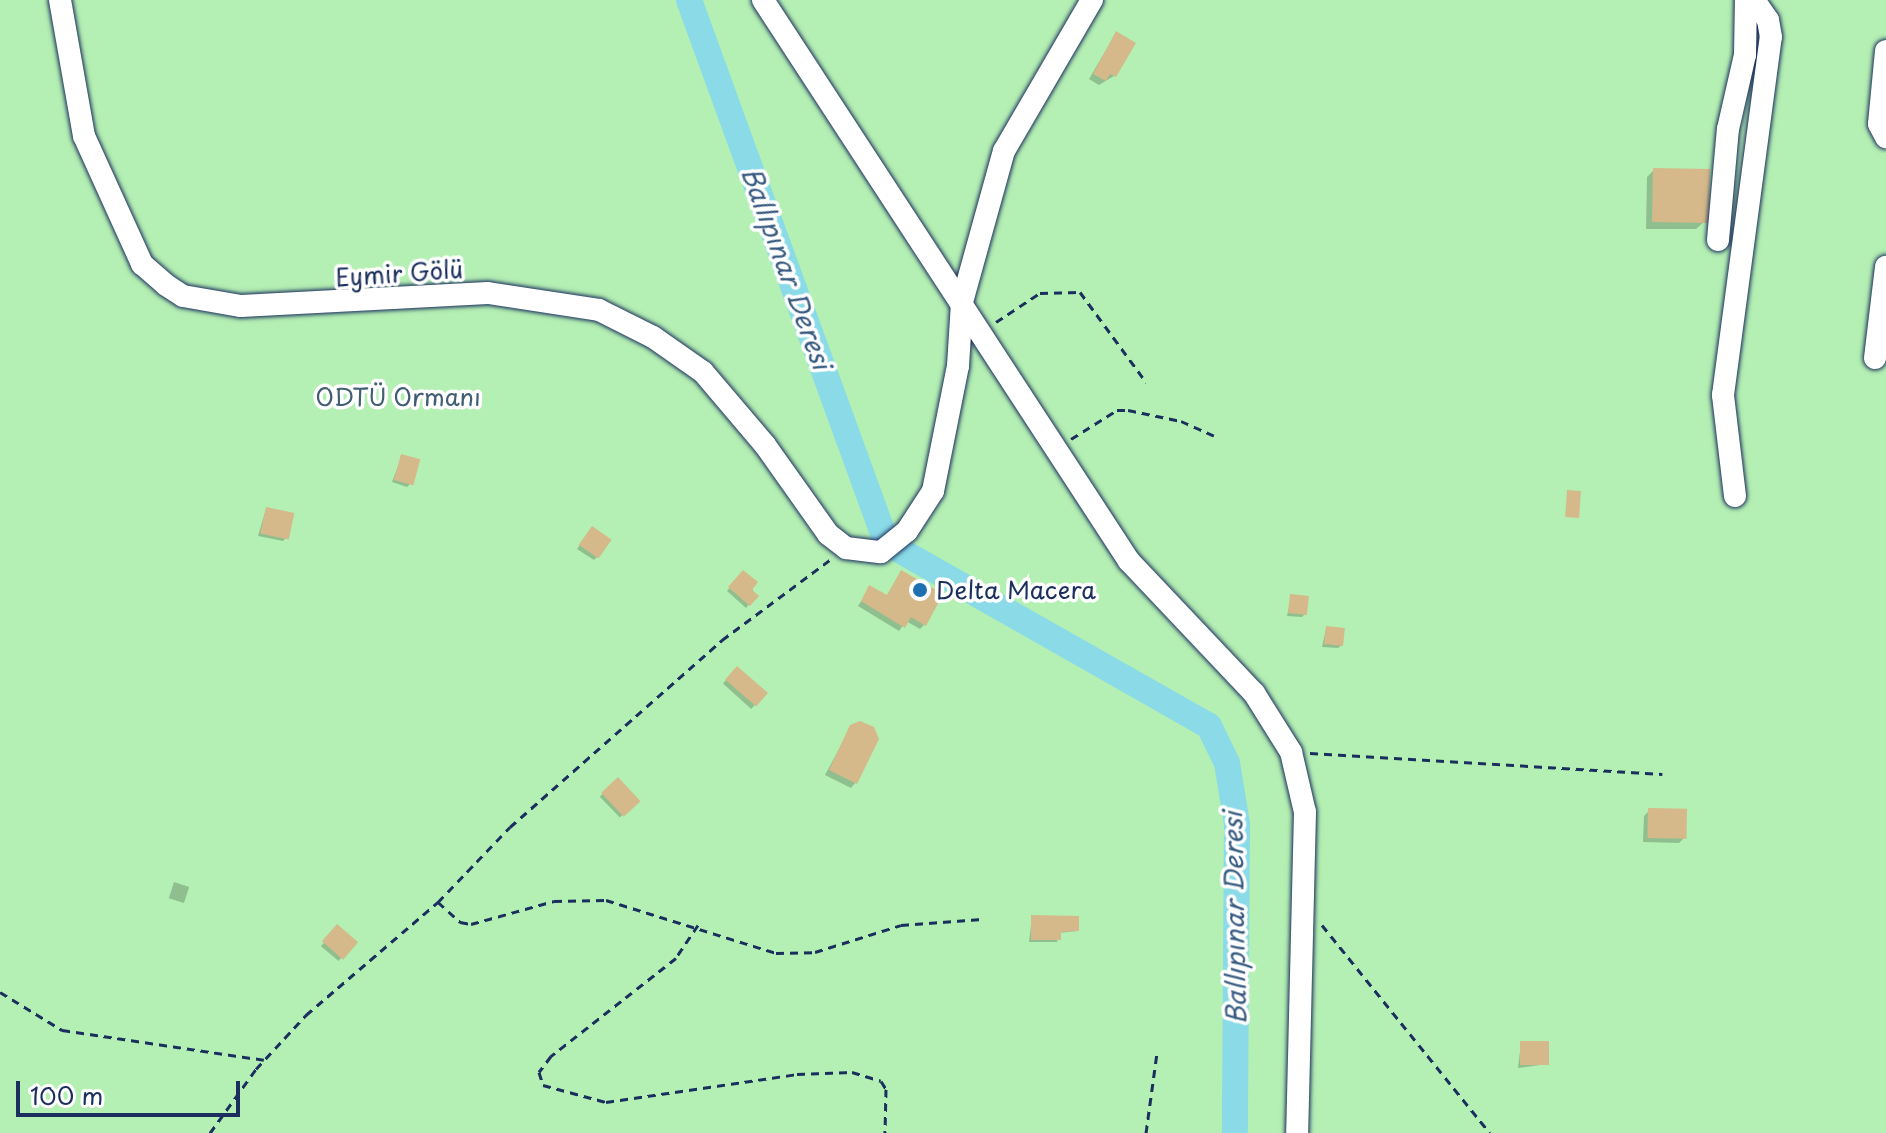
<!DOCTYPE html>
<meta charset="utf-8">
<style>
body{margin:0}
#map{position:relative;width:1886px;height:1133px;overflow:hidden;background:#fff;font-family:"Playpen Sans",sans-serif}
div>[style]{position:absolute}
.green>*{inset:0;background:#b4efb3;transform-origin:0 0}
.shadow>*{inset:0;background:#0003;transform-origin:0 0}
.river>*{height:26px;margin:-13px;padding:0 13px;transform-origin:13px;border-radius:13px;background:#8adae7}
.building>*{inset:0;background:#d5b98a;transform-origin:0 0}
.path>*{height:3px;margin-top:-1.5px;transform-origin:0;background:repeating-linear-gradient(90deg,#1b2f5e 0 8px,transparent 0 14px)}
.roads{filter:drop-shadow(0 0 2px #1b2f5e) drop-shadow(0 0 2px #1b2f5e)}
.minor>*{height:22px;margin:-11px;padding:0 11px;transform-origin:11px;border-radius:11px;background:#fff}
.dots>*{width:22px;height:22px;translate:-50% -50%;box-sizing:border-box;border:4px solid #fff;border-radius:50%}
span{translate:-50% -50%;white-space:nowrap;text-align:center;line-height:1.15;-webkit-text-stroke:7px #fff;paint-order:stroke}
.street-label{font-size:24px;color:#1b2f5e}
.park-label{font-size:24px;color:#415f73}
.poi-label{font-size:24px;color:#1b2f5e}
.left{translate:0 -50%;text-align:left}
.water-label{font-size:26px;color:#375a80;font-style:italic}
.scale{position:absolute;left:16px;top:1081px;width:224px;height:36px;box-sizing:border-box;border:4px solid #1b2f5e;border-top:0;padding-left:10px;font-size:24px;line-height:28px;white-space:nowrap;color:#1b2f5e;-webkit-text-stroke:6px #fff;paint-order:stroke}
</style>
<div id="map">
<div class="green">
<i style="left:0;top:0;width:1886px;height:1133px"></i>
</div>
<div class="shadow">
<i style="clip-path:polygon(1116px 33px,1133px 43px,1114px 76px,1099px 85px,1089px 79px)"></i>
<i style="clip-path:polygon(1654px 170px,1704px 222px,1696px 229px,1646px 229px,1647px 177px)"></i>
<i style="clip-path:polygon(402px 456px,410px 484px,407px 487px,392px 482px)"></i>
<i style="clip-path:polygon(266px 509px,286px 538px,283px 541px,258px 536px)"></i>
<i style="clip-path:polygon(589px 531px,597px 557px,594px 560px,577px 549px)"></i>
<i style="clip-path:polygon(743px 572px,756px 596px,746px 608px,727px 591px)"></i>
<i style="clip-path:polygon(901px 573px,924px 625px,920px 629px,906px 621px,899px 631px,858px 606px,870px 588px,886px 597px)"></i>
<i style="clip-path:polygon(1291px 597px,1305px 614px,1302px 617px,1287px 616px)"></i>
<i style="clip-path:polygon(1326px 629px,1342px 645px,1338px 648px,1322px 647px)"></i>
<i style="left:737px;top:668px;width:38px;height:21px;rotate:42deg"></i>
<i style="clip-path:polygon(851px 727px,856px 782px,851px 788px,825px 775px)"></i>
<i style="left:617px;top:780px;width:29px;height:24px;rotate:46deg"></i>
<i style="clip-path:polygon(1649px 811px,1684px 838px,1679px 843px,1643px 842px,1644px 816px)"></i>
<i style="left:174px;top:882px;width:16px;height:17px;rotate:18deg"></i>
<i style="clip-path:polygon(1032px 917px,1077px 931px,1059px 933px,1057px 942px,1029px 942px)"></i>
<i style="left:337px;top:927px;width:23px;height:25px;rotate:40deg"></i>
<i style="clip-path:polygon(1521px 1043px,1547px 1064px,1518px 1068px)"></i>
</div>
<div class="river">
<i style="left:689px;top:0;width:570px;rotate:70.01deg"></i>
<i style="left:901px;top:551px;width:354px;rotate:29.6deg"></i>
<i style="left:1209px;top:726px;width:41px;rotate:64.1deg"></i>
<i style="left:1227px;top:763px;width:62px;rotate:80.7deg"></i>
<i style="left:1237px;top:824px;width:309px;rotate:90.4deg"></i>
</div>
<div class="building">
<i style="clip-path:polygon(1116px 31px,1136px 43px,1116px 77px,1110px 74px,1106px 81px,1093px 74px)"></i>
<i style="left:1653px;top:168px;width:57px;height:54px;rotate:1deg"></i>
<i style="left:401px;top:454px;width:20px;height:27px;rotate:15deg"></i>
<i style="left:1567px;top:490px;width:14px;height:27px;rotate:4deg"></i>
<i style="left:266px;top:507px;width:29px;height:27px;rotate:12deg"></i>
<i style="left:592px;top:526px;width:24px;height:23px;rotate:35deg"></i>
<i style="clip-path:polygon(743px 570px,758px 582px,752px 590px,759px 596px,750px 606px,728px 587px)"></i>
<i style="clip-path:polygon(901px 570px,943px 594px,926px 626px,911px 617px,905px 628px,861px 601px,869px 585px,887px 595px)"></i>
<i style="left:1290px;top:594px;width:19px;height:19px;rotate:6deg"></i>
<i style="left:1326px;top:626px;width:19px;height:18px;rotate:6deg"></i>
<i style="left:737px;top:666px;width:41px;height:18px;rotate:41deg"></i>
<i style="clip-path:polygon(860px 721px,874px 727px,879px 739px,857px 784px,829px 770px,850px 725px)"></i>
<i style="left:618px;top:777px;width:33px;height:23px;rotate:47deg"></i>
<i style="left:1648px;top:808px;width:39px;height:30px;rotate:1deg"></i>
<i style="clip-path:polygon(1031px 915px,1079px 916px,1079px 931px,1061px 932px,1061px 940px,1031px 940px)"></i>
<i style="left:337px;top:924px;width:28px;height:23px;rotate:41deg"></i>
<i style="left:1520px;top:1041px;width:29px;height:24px"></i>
</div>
<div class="path">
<i style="left:996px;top:322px;width:53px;rotate:-33.4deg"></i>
<i style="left:1040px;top:293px;width:40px;rotate:-1.4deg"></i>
<i style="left:1080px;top:292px;width:112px;rotate:53.7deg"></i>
<i style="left:1071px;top:439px;width:54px;rotate:-32.2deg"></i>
<i style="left:1117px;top:410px;width:11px"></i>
<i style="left:1128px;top:410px;width:54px;rotate:11.7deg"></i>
<i style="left:1181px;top:421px;width:36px;rotate:24deg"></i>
<i style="left:1310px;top:753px;width:353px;rotate:3.4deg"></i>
<i style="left:438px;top:902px;width:30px;rotate:42deg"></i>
<i style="left:460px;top:922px;width:11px;rotate:10deg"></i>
<i style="left:471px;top:924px;width:86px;rotate:-15.5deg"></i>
<i style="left:554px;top:901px;width:52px;rotate:-1.1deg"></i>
<i style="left:606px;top:900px;width:178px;rotate:17.3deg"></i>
<i style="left:776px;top:953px;width:39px;rotate:-1deg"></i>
<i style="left:815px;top:952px;width:90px;rotate:-17.4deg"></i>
<i style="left:901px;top:925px;width:81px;rotate:-4.2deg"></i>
<i style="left:698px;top:925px;width:40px;rotate:124deg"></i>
<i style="left:676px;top:958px;width:159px;rotate:141.9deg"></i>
<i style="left:551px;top:1056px;width:20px;rotate:127deg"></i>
<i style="left:539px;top:1072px;width:14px;rotate:73deg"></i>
<i style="left:543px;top:1085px;width:65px;rotate:15.1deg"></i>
<i style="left:606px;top:1102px;width:193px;rotate:-8.3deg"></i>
<i style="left:797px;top:1074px;width:55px;rotate:-2.1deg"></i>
<i style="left:852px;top:1072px;width:30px;rotate:17deg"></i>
<i style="left:881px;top:1081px;width:9px;rotate:58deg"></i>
<i style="left:886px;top:1089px;width:44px;rotate:91.3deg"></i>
<i style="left:1322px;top:925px;width:267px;rotate:51.1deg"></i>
<i style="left:0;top:992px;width:73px;rotate:31.5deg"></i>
<i style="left:62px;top:1030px;width:204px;rotate:8.4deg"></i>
<i style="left:210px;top:1133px;width:79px;rotate:-54.3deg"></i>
<i style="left:256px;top:1069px;width:74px;rotate:-47.2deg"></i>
<i style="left:306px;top:1015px;width:174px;rotate:-40.6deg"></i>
<i style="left:438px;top:902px;width:104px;rotate:-46.2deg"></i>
<i style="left:510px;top:827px;width:283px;rotate:-41.4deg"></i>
<i style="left:722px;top:640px;width:136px;rotate:-36.6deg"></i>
<i style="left:1146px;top:1133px;width:81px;rotate:-82.2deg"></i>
</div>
<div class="roads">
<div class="minor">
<i style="left:60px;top:0;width:138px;rotate:80deg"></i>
<i style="left:84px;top:136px;width:141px;rotate:65.6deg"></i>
<i style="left:142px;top:264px;width:32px;rotate:41deg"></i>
<i style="left:166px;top:285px;width:20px;rotate:33deg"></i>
<i style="left:183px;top:296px;width:59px;rotate:9.8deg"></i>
<i style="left:241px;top:306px;width:247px;rotate:-3deg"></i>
<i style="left:488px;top:293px;width:112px;rotate:8.7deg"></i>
<i style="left:599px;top:310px;width:60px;rotate:26.6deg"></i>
<i style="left:653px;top:337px;width:61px;rotate:35deg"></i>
<i style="left:703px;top:372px;width:96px;rotate:49.7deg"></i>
<i style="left:765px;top:445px;width:109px;rotate:54.7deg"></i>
<i style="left:828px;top:534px;width:23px;rotate:38deg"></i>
<i style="left:846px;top:548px;width:35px;rotate:7deg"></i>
<i style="left:881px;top:552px;width:33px;rotate:-39deg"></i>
<i style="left:907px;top:531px;width:48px;rotate:-57deg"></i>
<i style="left:933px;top:491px;width:127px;rotate:-78.7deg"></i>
<i style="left:958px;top:366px;width:64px;rotate:-86.4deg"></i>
<i style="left:962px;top:302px;width:157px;rotate:-74.5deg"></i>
<i style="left:1004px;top:151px;width:175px;rotate:-59.8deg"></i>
<i style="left:763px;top:0;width:670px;rotate:56.88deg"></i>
<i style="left:1129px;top:561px;width:182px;rotate:46.6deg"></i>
<i style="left:1254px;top:693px;width:70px;rotate:57.9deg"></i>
<i style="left:1291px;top:752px;width:62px;rotate:76.9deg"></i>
<i style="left:1305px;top:812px;width:321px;rotate:91.4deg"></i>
<i style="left:1886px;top:51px;width:73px;rotate:95.5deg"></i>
<i style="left:1879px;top:124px;width:15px;rotate:62deg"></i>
<i style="left:1718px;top:240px;width:111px;rotate:-84.9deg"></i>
<i style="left:1728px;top:129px;width:76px;rotate:-77.1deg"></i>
<i style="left:1745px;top:55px;width:55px;rotate:-89deg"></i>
<i style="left:1875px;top:358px;width:92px;rotate:-83.1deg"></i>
<i style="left:1735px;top:496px;width:102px;rotate:-96.8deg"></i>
<i style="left:1723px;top:395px;width:361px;rotate:-82.4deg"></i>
<i style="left:1771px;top:37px;width:17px;rotate:-100deg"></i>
<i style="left:1768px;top:20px;width:24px;rotate:-125deg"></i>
</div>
</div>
<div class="dots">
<i style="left:920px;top:590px;background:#1f6fb2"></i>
</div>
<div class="street-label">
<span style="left:399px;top:273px;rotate:-4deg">Eymir Gölü</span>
</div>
<div class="park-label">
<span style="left:398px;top:397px">ODTÜ Ormanı</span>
</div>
<div class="poi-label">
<span class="left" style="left:936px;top:590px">Delta Macera</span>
</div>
<div class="water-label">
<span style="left:787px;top:268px;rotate:70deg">Ballıpınar Deresi</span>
<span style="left:1234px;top:918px;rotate:-91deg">Ballıpınar Deresi</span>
</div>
<div class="scale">100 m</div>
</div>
